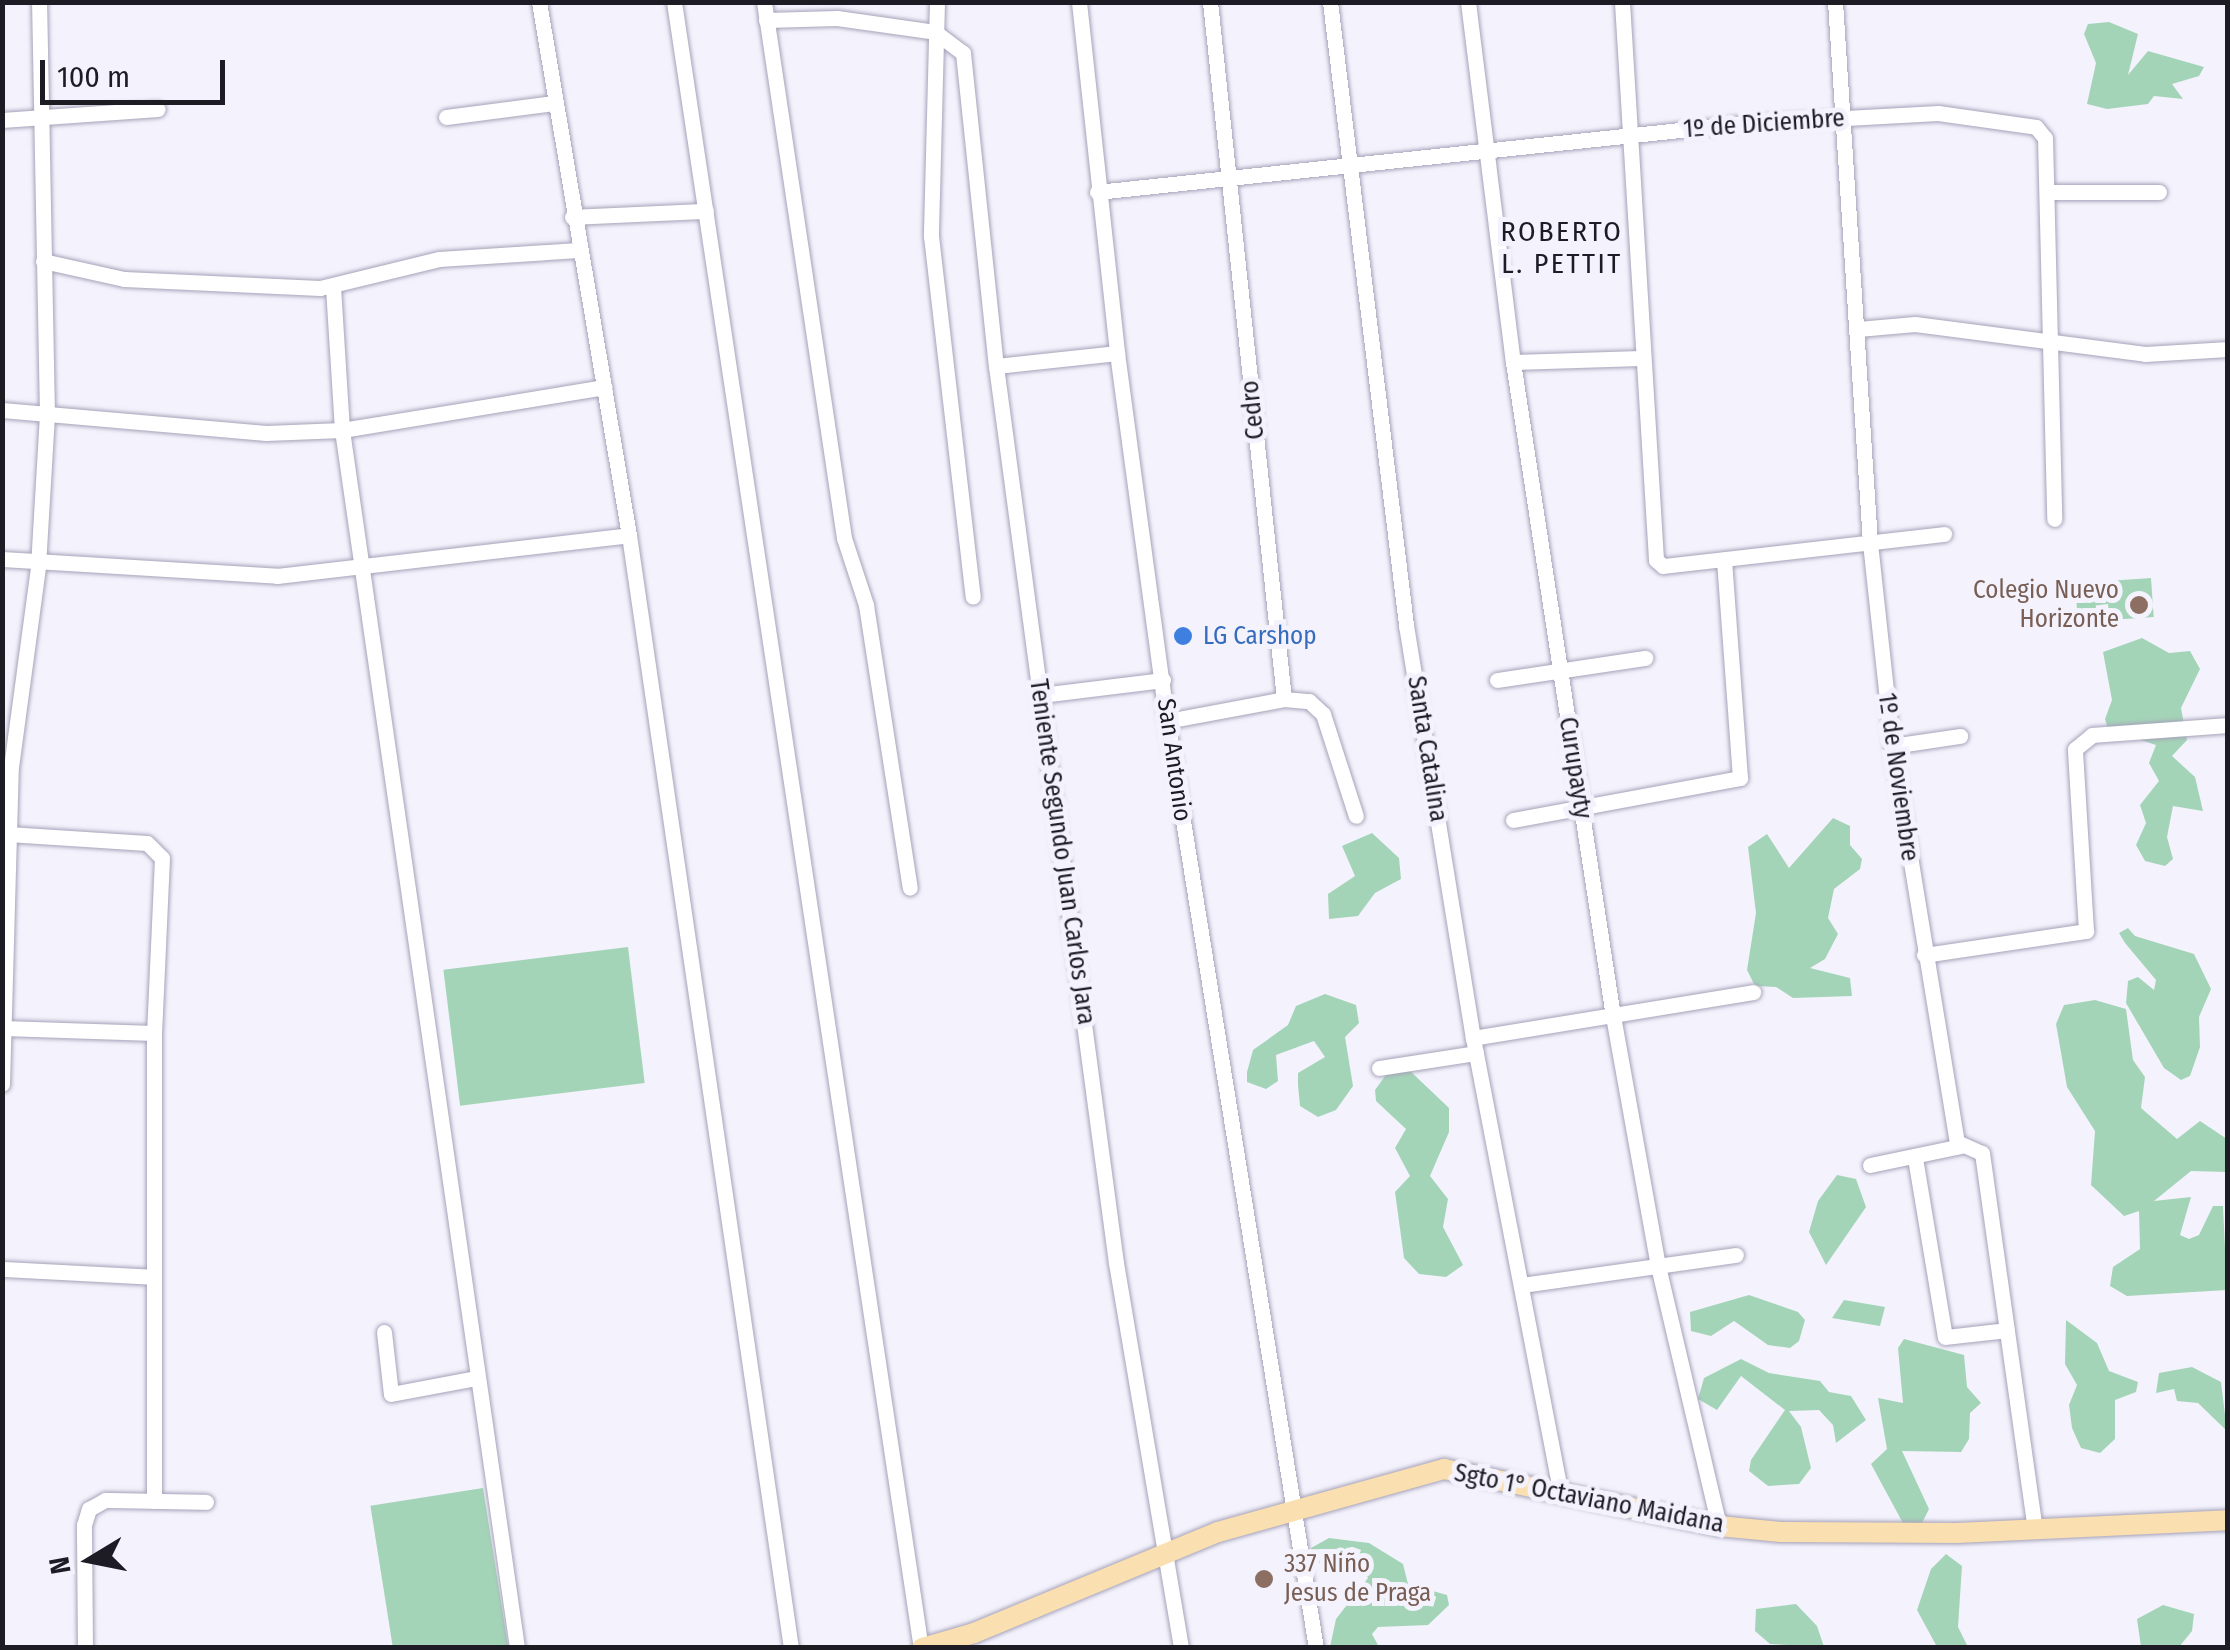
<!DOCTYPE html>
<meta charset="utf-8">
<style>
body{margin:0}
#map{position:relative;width:2230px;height:1650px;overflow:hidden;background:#f4f3fd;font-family:"Fira Sans Condensed",sans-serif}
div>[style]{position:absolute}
.green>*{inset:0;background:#a4d4b8;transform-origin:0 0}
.roads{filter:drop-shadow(0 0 2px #a6a2b9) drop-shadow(0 0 2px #a6a2b9)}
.minor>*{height:15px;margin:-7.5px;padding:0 7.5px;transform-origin:7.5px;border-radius:7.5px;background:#fff}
.major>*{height:20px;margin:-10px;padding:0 10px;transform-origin:10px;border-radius:10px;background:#fadfb0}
.dots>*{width:28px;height:28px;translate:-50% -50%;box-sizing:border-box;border:5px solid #f4f3fd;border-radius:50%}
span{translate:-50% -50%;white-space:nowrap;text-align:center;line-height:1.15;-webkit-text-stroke:10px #f4f3fd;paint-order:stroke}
.street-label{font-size:25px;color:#1d1b24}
.education-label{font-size:25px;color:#785e54}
.right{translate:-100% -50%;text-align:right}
.left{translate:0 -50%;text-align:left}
.shop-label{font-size:25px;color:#366cbe}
.neighbourhood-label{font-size:28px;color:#1d1b24;letter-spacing:2.5px}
.frame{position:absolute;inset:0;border:5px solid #1d1b24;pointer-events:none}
.north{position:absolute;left:40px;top:1510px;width:100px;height:100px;-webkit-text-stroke:8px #f4f3fd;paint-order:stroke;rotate:260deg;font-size:28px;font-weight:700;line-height:40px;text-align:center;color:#1d1b24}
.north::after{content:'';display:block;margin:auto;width:35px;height:45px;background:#1d1b24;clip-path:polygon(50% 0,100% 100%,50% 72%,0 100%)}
.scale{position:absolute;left:40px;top:60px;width:185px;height:45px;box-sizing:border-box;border:5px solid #1d1b24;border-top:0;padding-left:12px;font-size:30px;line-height:35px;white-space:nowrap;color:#1d1b24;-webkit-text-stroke:8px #f4f3fd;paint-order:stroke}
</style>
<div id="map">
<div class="green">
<i style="clip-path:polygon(2109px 22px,2138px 34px,2128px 75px,2148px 51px,2204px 67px,2199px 76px,2172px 84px,2183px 99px,2154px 96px,2148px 104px,2107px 109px,2087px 104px,2096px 63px,2084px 34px,2088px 24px)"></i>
<i style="left:2151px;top:578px;width:39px;height:76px;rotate:86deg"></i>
<i style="clip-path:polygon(2142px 638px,2169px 653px,2190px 651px,2200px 669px,2181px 708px,2187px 740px,2172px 756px,2195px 777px,2203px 811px,2173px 806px,2167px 837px,2173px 859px,2165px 866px,2145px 861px,2136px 845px,2146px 823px,2140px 805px,2159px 781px,2149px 763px,2156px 745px,2108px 729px,2105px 719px,2112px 700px,2103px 652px)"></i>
<i style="clip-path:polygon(1833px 818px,1850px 826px,1850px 845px,1862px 859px,1860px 869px,1834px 889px,1828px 918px,1838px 934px,1825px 959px,1810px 968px,1850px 978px,1852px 996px,1793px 998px,1776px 987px,1755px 986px,1747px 970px,1756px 913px,1748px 847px,1767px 834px,1789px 868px)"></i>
<i style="clip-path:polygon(1372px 833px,1399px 858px,1401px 879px,1375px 893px,1358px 916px,1329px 919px,1328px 894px,1355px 876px,1342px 846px)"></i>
<i style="clip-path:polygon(2128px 928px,2135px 936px,2194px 954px,2211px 989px,2199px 1017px,2200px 1047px,2190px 1076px,2181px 1080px,2164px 1068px,2126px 1003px,2128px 981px,2138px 977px,2154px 990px,2156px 980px,2125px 943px,2119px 933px)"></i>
<i style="left:628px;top:947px;width:137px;height:186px;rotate:83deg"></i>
<i style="clip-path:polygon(1325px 994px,1356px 1005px,1359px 1023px,1345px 1037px,1353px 1086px,1336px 1110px,1318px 1117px,1300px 1106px,1298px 1085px,1298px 1073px,1325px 1057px,1314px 1041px,1276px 1055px,1278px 1081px,1266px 1089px,1247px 1082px,1247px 1072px,1253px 1050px,1288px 1025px,1296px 1006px)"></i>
<i style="clip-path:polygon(2095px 1000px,2126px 1009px,2133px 1060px,2145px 1077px,2141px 1108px,2177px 1139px,2200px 1121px,2227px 1139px,2227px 1172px,2191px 1171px,2154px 1201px,2191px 1197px,2180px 1235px,2189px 1239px,2199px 1235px,2213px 1206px,2223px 1206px,2227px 1290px,2127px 1296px,2110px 1286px,2113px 1267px,2140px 1249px,2139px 1211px,2124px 1216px,2091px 1185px,2095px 1131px,2067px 1087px,2056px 1024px,2064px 1005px)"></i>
<i style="clip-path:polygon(1408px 1069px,1449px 1108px,1449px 1132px,1430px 1176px,1448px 1199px,1443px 1227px,1463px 1265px,1446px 1277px,1419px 1274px,1404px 1258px,1395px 1192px,1410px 1176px,1395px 1148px,1406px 1129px,1376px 1101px,1375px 1090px,1388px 1072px)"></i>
<i style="clip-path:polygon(1837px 1175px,1856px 1179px,1866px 1207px,1826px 1265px,1809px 1232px,1818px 1201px)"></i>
<i style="clip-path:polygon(1749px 1295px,1798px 1312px,1805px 1320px,1799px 1341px,1790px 1348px,1768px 1345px,1734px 1321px,1711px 1336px,1691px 1331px,1690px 1312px)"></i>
<i style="clip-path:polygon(1844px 1300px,1885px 1307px,1880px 1326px,1832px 1318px)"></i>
<i style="clip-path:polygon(2066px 1320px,2097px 1343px,2109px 1371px,2138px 1382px,2136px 1392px,2115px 1400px,2115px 1439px,2100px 1453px,2081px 1448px,2072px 1428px,2069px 1405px,2077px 1385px,2065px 1364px)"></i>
<i style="clip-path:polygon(1904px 1339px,1964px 1355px,1967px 1387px,1981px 1403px,1970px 1413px,1969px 1439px,1961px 1452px,1902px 1451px,1929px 1509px,1922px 1523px,1904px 1525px,1871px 1464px,1887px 1449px,1878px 1398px,1903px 1403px,1898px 1348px)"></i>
<i style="clip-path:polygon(1741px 1359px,1769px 1373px,1820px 1381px,1829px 1392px,1851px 1396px,1866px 1420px,1836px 1443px,1833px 1425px,1819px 1410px,1789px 1411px,1801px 1427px,1811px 1468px,1799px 1484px,1768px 1486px,1749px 1471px,1751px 1460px,1785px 1410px,1741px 1376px,1717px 1410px,1698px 1399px,1704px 1378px)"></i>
<i style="clip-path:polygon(2192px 1367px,2221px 1382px,2227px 1431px,2198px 1403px,2177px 1401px,2174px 1389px,2156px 1393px,2159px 1373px)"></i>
<i style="left:483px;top:1488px;width:161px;height:114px;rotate:81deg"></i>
<i style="clip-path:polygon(1329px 1538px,1369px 1543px,1403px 1564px,1408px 1584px,1447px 1595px,1449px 1605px,1428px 1625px,1378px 1627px,1372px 1634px,1379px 1647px,1330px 1647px,1336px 1619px,1368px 1578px,1357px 1559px,1318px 1563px,1311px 1548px)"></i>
<i style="clip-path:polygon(1946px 1554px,1962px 1566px,1958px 1627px,1968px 1647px,1937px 1647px,1917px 1610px,1931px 1569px)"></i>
<i style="clip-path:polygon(1796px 1604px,1817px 1626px,1824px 1647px,1770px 1644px,1755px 1631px,1756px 1609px)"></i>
<i style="clip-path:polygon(2163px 1605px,2194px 1614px,2192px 1631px,2179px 1647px,2141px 1647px,2137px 1619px)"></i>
</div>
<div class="roads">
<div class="minor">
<i style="left:539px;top:2px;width:541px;rotate:80.42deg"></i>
<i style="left:629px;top:535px;width:1125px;rotate:81.72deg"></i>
<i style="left:674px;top:2px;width:1664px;rotate:81.47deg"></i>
<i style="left:764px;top:2px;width:542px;rotate:81.51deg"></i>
<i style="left:844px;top:538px;width:71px;rotate:71.8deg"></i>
<i style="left:866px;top:605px;width:286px;rotate:81.2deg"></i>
<i style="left:937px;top:2px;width:234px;rotate:91.5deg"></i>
<i style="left:931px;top:236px;width:363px;rotate:83.4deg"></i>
<i style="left:1079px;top:2px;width:353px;rotate:83.8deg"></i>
<i style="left:1117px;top:353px;width:371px;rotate:82.3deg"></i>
<i style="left:1167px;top:721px;width:939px;rotate:80.87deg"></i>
<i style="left:1330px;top:2px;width:628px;rotate:83.04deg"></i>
<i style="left:1406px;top:625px;width:418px;rotate:80.8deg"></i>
<i style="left:1473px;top:1038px;width:461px;rotate:79.1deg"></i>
<i style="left:1468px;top:2px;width:363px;rotate:82.9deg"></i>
<i style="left:1513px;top:362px;width:662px;rotate:81.31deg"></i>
<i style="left:1613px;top:1016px;width:254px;rotate:79.8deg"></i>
<i style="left:1658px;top:1266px;width:267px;rotate:76.8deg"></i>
<i style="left:1622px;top:2px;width:559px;rotate:86.51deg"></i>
<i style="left:1656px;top:560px;width:9px;rotate:41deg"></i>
<i style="left:1663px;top:566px;width:283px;rotate:-6.5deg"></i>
<i style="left:1835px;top:2px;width:542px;rotate:86.3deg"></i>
<i style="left:1870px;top:543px;width:204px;rotate:83.8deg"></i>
<i style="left:1892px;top:746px;width:401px;rotate:80.7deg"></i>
<i style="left:1957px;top:1142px;width:27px;rotate:24deg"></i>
<i style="left:1982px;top:1153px;width:379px;rotate:82deg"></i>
<i style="left:766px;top:20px;width:71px;rotate:-1.6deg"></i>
<i style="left:837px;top:18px;width:99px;rotate:8.1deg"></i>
<i style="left:935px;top:32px;width:35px;rotate:37deg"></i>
<i style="left:963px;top:53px;width:315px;rotate:84deg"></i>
<i style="left:996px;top:366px;width:905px;rotate:82.38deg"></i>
<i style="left:1116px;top:1263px;width:390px;rotate:80.4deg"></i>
<i style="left:446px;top:117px;width:109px;rotate:-7.4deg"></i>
<i style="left:2px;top:120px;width:156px;rotate:-4deg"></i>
<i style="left:1097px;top:192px;width:643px;rotate:-6.07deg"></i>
<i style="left:1736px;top:124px;width:202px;rotate:-3.1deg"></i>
<i style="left:1938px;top:113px;width:99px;rotate:8.1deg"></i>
<i style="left:2036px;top:127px;width:14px;rotate:51deg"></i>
<i style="left:2045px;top:138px;width:381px;rotate:88.6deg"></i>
<i style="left:2047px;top:192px;width:112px"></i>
<i style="left:572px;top:217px;width:134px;rotate:-2.6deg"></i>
<i style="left:43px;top:261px;width:83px;rotate:12.5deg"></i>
<i style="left:124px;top:279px;width:196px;rotate:2.6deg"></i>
<i style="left:320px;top:288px;width:122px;rotate:-13.7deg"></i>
<i style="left:439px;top:259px;width:139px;rotate:-3.7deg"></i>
<i style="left:333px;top:287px;width:143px;rotate:86.4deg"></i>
<i style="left:342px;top:430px;width:1231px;rotate:81.82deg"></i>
<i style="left:1858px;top:329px;width:57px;rotate:-5deg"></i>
<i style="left:1915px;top:324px;width:232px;rotate:7.4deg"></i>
<i style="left:2145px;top:354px;width:83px;rotate:-3.4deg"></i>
<i style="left:1513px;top:362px;width:128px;rotate:-1.8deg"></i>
<i style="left:996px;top:366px;width:122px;rotate:-6.1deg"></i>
<i style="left:2px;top:410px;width:265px;rotate:5deg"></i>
<i style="left:266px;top:433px;width:76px;rotate:-2.3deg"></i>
<i style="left:342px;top:430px;width:266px;rotate:-9.3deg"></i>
<i style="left:2px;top:559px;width:276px;rotate:3.5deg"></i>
<i style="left:277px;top:576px;width:354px;rotate:-6.6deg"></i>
<i style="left:1497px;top:680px;width:150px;rotate:-8.5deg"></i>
<i style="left:1041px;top:695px;width:123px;rotate:-7deg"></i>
<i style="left:1284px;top:699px;width:25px;rotate:5deg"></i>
<i style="left:1309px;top:701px;width:19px;rotate:43deg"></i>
<i style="left:1323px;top:714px;width:107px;rotate:72.1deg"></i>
<i style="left:1167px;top:721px;width:119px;rotate:-10.6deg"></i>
<i style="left:1284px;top:699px;width:701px;rotate:-96.06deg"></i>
<i style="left:1892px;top:746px;width:69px;rotate:-8.4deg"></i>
<i style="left:1513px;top:820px;width:231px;rotate:-10.5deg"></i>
<i style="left:1740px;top:778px;width:219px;rotate:-94.2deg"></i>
<i style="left:8px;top:834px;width:139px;rotate:3.7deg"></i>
<i style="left:147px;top:843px;width:21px;rotate:45deg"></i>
<i style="left:162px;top:858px;width:175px;rotate:92.6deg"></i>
<i style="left:154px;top:1033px;width:468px;rotate:90deg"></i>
<i style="left:1924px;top:955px;width:164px;rotate:-8.4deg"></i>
<i style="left:2086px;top:931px;width:182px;rotate:-93.5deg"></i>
<i style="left:2075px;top:749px;width:22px;rotate:-39deg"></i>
<i style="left:2092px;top:735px;width:136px;rotate:-4.2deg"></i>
<i style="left:3px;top:1028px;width:151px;rotate:1.9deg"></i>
<i style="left:1473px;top:1038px;width:284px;rotate:-9.3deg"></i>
<i style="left:1379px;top:1068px;width:98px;rotate:-8.8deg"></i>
<i style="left:2px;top:1084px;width:317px;rotate:-88.4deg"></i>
<i style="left:11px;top:767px;width:203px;rotate:-82.3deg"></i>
<i style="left:38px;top:566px;width:151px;rotate:-86.6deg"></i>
<i style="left:47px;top:415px;width:413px;rotate:-91.1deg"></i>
<i style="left:1915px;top:1158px;width:181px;rotate:80.5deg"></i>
<i style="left:1945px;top:1337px;width:62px;rotate:-6.4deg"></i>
<i style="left:1870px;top:1165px;width:93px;rotate:-11.8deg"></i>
<i style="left:2px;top:1269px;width:152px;rotate:3deg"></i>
<i style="left:1522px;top:1285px;width:216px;rotate:-8deg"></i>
<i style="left:384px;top:1332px;width:62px;rotate:83.6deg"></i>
<i style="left:391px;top:1394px;width:86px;rotate:-10.7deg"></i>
<i style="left:85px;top:1648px;width:123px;rotate:-90.5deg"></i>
<i style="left:84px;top:1525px;width:17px;rotate:-73deg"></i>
<i style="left:89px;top:1509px;width:18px;rotate:-29deg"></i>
<i style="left:105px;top:1500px;width:101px;rotate:1.1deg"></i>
</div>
<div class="major">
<i style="left:922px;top:1648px;width:54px;rotate:-16.1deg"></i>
<i style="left:974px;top:1633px;width:264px;rotate:-22.5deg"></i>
<i style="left:1218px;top:1532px;width:235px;rotate:-15.6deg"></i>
<i style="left:1444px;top:1469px;width:281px;rotate:11.7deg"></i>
<i style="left:1719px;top:1526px;width:62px;rotate:5.5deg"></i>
<i style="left:1781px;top:1532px;width:176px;rotate:0.3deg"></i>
<i style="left:1957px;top:1533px;width:271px;rotate:-2.7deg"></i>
</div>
</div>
<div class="dots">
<i style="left:2139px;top:605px;background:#8d6e63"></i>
<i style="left:1183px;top:636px;background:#3f7fe0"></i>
<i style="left:1264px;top:1579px;background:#8d6e63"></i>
</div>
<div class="street-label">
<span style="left:1764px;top:124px;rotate:-4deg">1º de Diciembre</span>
<span style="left:1253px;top:410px;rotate:-96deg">Cedro</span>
<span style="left:1427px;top:749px;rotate:81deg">Santa Catalina</span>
<span style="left:1174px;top:760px;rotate:82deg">San Antonio</span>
<span style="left:1575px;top:768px;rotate:81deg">Curupayty</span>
<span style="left:1898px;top:777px;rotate:82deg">1º de Noviembre</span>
<span style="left:1062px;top:852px;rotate:82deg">Teniente Segundo Juan Carlos Jara</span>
<span style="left:1589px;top:1499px;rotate:11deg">Sgto 1° Octaviano Maidana</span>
</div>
<div class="education-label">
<span class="right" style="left:2119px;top:605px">Colegio Nuevo<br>Horizonte</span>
<span class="left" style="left:1284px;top:1579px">337 Niño<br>Jesus de Praga</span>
</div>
<div class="shop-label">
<span class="left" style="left:1203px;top:636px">LG Carshop</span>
</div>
<div class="neighbourhood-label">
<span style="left:1562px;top:248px">ROBERTO<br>L. PETTIT</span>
</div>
<div class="frame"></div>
<div class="north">N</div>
<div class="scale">100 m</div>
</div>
